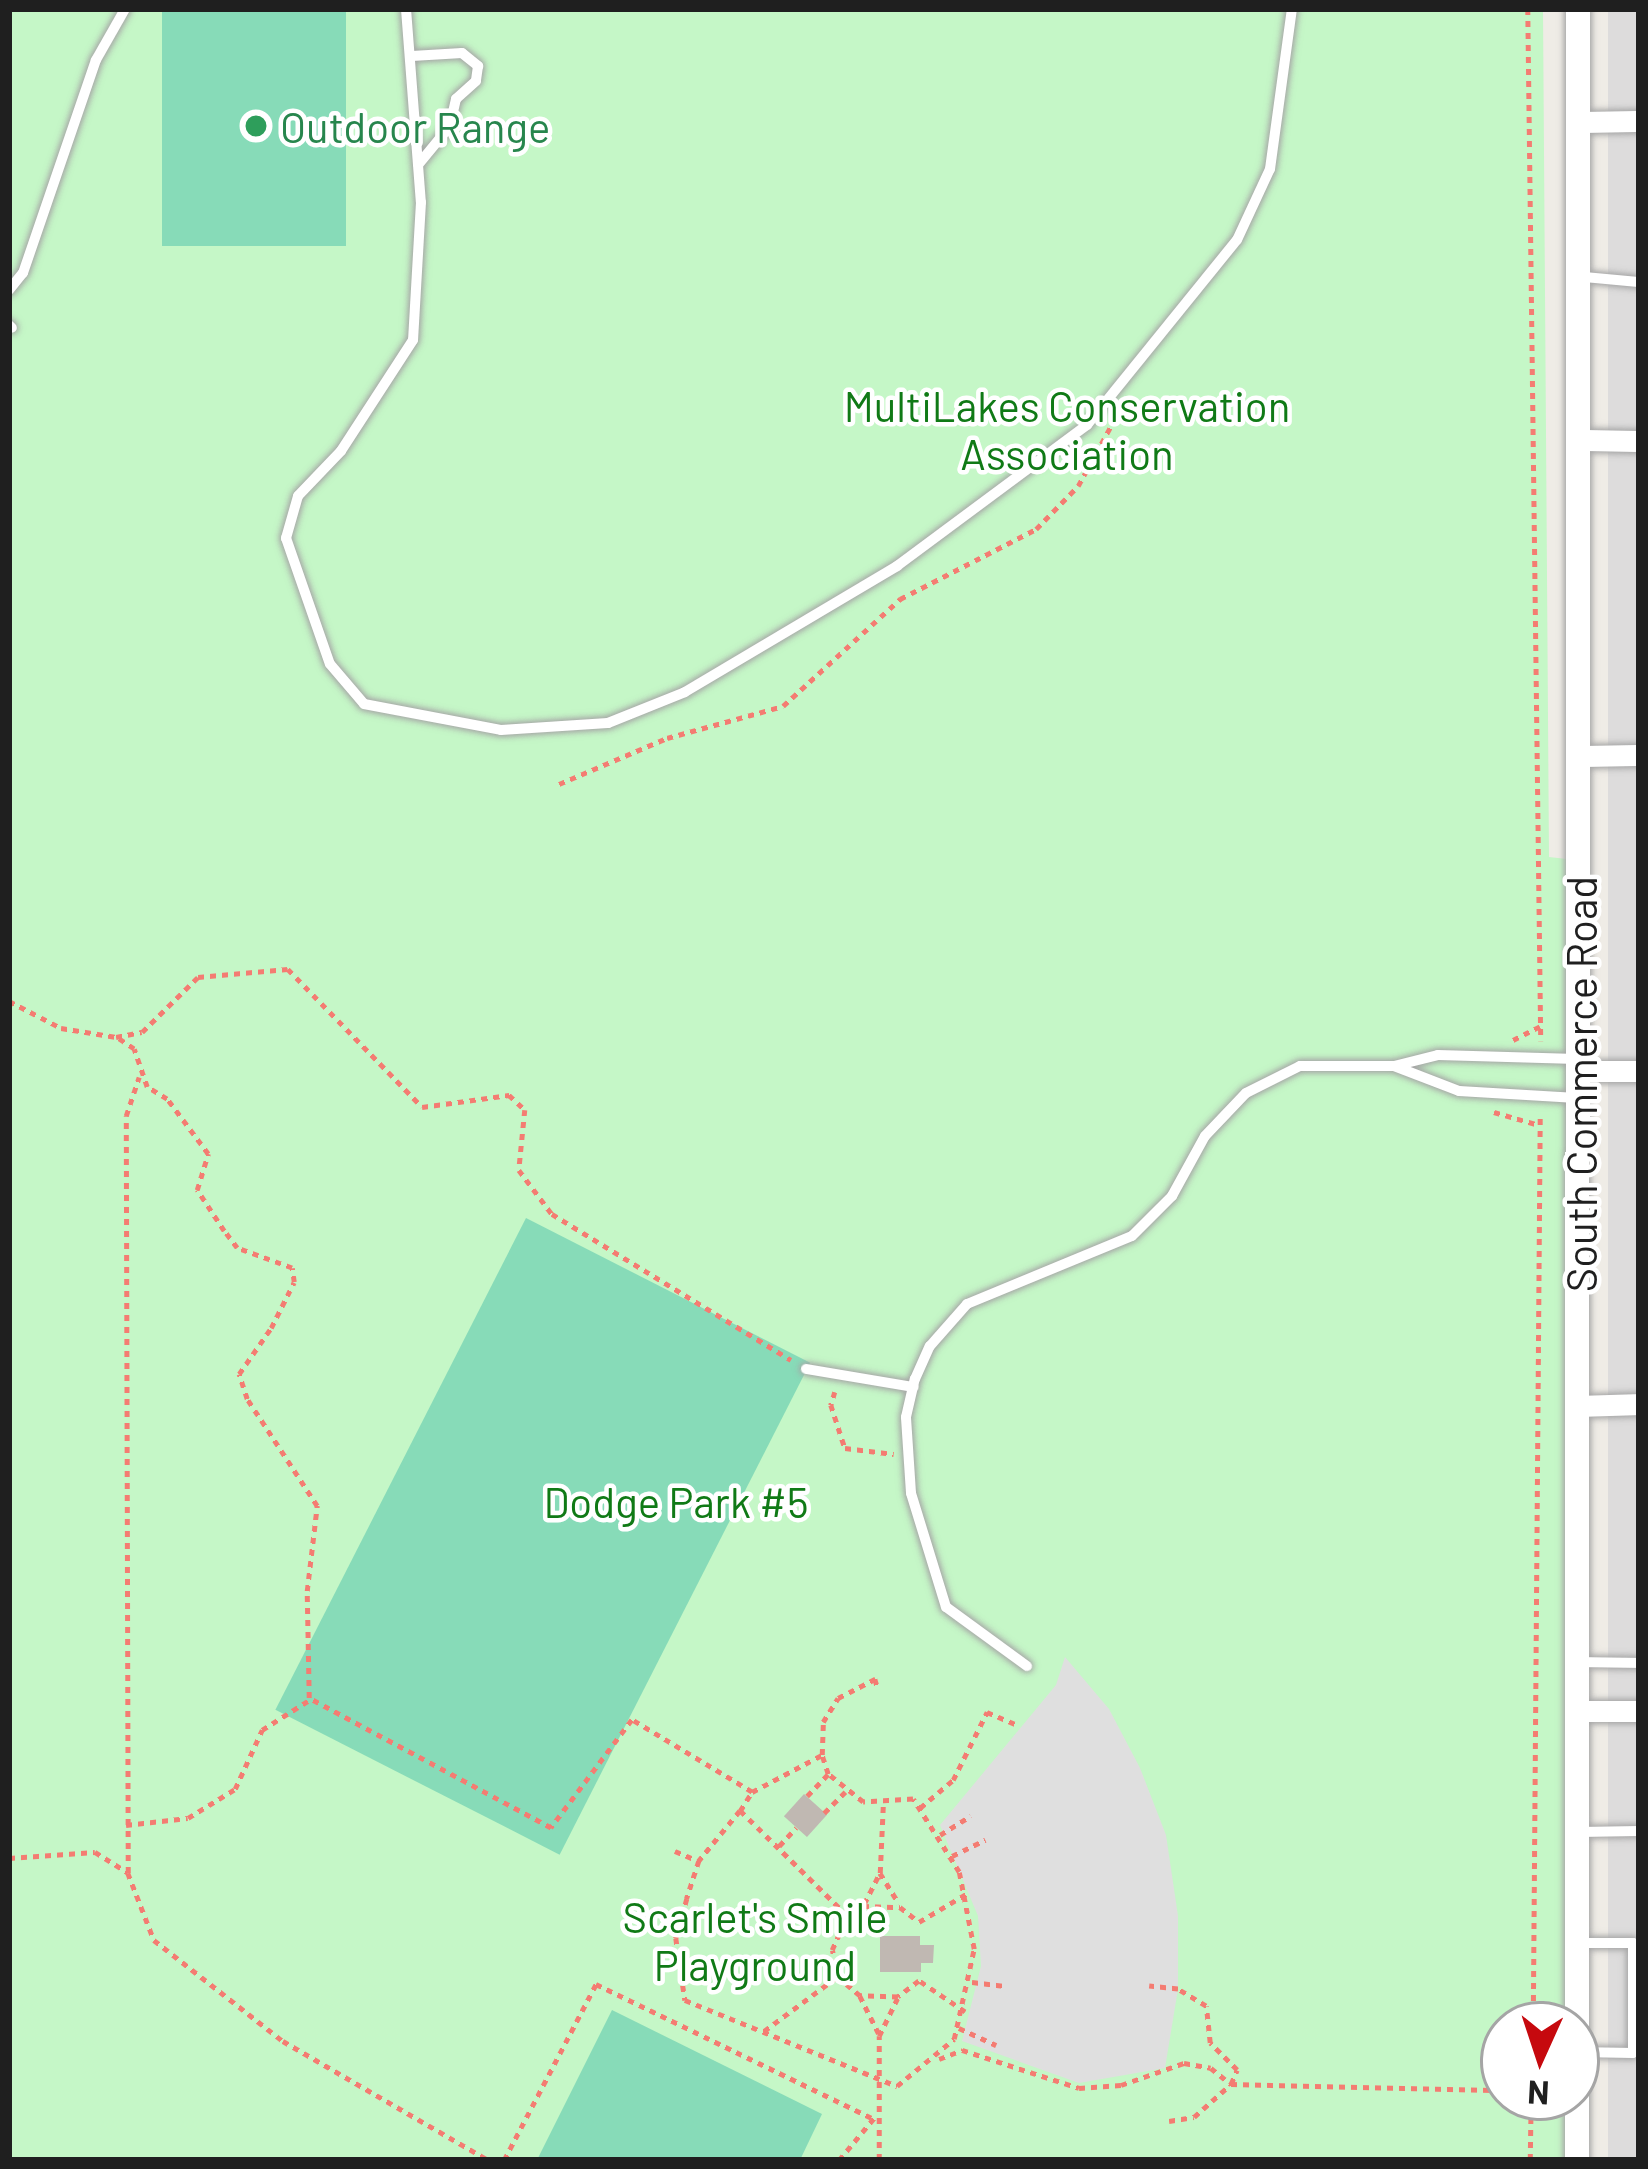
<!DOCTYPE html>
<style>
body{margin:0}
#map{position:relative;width:1648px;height:2169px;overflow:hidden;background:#efece6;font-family:Barlow,sans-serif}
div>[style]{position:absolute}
.residential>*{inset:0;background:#dddcdc;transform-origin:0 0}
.park>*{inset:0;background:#c5f7c7}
.pitch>*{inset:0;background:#87dbb8;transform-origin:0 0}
.parking>*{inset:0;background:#dfdfdf}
.building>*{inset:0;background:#c0b8b2;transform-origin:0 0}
.path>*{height:4.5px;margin-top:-2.25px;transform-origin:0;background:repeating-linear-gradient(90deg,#f47c72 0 6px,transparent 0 12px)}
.roads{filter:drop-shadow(0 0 3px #a6a6a6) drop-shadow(0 0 3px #a6a6a6)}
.service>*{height:10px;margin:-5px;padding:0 5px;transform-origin:5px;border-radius:5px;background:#fff}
.minor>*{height:21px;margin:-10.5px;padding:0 10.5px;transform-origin:10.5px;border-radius:10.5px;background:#fff}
.tertiary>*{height:24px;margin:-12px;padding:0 12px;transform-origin:12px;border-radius:12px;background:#fff}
.dots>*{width:33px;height:33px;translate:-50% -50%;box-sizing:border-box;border:6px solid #fff;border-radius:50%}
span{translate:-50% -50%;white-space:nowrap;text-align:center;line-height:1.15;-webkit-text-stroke:9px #fff;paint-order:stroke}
.leisure-label{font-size:42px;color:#27864d}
.left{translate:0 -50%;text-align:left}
.park-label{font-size:42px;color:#107a16}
.street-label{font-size:42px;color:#1f1f1f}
.frame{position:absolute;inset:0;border:12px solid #1f1f1f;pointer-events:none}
.north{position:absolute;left:1480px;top:2001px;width:120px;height:120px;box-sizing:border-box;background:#fff;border:3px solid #a5a5a5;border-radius:50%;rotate:183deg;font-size:33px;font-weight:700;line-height:48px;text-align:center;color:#1f1f1f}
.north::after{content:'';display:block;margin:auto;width:42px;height:54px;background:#c6090e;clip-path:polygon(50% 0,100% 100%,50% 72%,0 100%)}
</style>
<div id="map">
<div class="residential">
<i style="left:1608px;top:9px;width:31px;height:2151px"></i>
</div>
<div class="park">
<i style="clip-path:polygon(9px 9px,1543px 9px,1549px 857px,1576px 860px,1569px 2025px,1504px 2025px,1504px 2097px,1569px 2097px,1568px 2160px,9px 2160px)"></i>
</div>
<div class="pitch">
<i style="left:162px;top:9px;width:184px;height:237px"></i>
<i style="left:526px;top:1218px;width:319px;height:552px;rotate:27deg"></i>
<i style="clip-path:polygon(612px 2010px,822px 2114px,800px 2160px,537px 2160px)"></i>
</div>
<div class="parking">
<i style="clip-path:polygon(1065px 1657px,1109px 1709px,1140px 1768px,1166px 1835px,1178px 1916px,1178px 1989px,1165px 2068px,1079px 2083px,962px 2041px,981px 1966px,978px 1916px,940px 1825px,1056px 1685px)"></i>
</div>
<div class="building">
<i style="left:804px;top:1794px;width:31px;height:30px;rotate:42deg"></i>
<i style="clip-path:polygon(880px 1936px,920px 1936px,920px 1945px,934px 1945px,933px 1963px,921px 1963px,921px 1972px,880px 1972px)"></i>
</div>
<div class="path">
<i style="left:1528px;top:9px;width:1032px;rotate:89.28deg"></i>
<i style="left:559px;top:784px;width:117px;rotate:-23.1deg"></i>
<i style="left:667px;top:738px;width:120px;rotate:-15.4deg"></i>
<i style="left:783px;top:706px;width:159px;rotate:-42.4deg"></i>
<i style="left:900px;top:599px;width:153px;rotate:-27.2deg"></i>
<i style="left:1036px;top:529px;width:60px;rotate:-45.7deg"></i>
<i style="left:1078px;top:486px;width:73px;rotate:-61.3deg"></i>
<i style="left:9px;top:1001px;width:59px;rotate:27.4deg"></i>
<i style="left:61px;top:1028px;width:56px;rotate:9.3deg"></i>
<i style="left:1513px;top:1040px;width:30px;rotate:-27deg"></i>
<i style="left:1494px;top:1112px;width:47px;rotate:16.1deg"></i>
<i style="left:835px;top:1392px;width:14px;rotate:107deg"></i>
<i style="left:831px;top:1405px;width:45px;rotate:72deg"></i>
<i style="left:845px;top:1448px;width:49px;rotate:7deg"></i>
<i style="left:752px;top:1792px;width:140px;rotate:-149deg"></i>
<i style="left:632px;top:1720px;width:135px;rotate:126.9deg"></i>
<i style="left:551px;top:1828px;width:275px;rotate:-151.8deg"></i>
<i style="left:309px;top:1698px;width:107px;rotate:-91.1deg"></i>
<i style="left:307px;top:1591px;width:86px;rotate:-83.3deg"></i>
<i style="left:317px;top:1506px;width:128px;rotate:-123.2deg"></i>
<i style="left:247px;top:1399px;width:26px;rotate:-108deg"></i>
<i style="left:239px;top:1374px;width:56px;rotate:-55.2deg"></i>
<i style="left:271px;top:1328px;width:51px;rotate:-63.4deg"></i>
<i style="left:294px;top:1282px;width:14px;rotate:-98deg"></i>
<i style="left:292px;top:1268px;width:59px;rotate:-160deg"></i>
<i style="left:237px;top:1248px;width:21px;rotate:-127deg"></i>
<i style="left:224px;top:1231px;width:49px;rotate:-123.4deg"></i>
<i style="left:197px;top:1190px;width:38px;rotate:-73deg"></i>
<i style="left:208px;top:1154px;width:69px;rotate:-126.7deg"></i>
<i style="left:167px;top:1099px;width:23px;rotate:-149deg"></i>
<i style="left:147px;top:1087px;width:40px;rotate:-108.9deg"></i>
<i style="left:134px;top:1049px;width:22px;rotate:-146deg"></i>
<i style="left:116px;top:1037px;width:26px;rotate:-11deg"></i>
<i style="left:142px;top:1032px;width:78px;rotate:-44.5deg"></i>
<i style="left:198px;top:977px;width:90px;rotate:-5.1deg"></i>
<i style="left:288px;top:969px;width:192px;rotate:45.8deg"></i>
<i style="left:422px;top:1107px;width:88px;rotate:-7.9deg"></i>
<i style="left:509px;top:1095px;width:22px;rotate:43deg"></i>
<i style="left:525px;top:1110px;width:60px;rotate:95.7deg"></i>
<i style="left:519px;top:1170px;width:55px;rotate:53.1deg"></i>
<i style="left:552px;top:1214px;width:280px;rotate:31.4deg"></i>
<i style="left:807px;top:1796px;width:30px;rotate:-46deg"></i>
<i style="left:920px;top:1808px;width:43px;rotate:-40.3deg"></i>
<i style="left:953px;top:1780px;width:76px;rotate:-63.4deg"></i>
<i style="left:987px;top:1712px;width:33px;rotate:23deg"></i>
<i style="left:740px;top:1811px;width:22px;rotate:-58deg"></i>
<i style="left:752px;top:1792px;width:79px;rotate:-27.9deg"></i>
<i style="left:824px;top:1813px;width:30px;rotate:-45deg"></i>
<i style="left:126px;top:1825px;width:62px;rotate:-6.4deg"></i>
<i style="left:188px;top:1818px;width:55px;rotate:-31.7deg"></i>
<i style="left:235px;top:1789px;width:65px;rotate:-65.4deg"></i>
<i style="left:262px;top:1730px;width:58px;rotate:-32.3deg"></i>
<i style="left:940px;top:1835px;width:36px;rotate:-32deg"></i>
<i style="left:779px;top:1846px;width:25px;rotate:-47deg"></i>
<i style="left:675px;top:1851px;width:26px;rotate:23deg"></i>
<i style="left:952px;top:1856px;width:37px;rotate:-26deg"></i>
<i style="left:9px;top:1858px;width:86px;rotate:-4deg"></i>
<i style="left:95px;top:1852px;width:39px;rotate:32deg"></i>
<i style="left:128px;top:1873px;width:72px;rotate:68.8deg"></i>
<i style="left:154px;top:1940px;width:164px;rotate:38.1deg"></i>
<i style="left:283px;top:2041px;width:237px;rotate:30.1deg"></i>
<i style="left:128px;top:1873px;width:757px;rotate:-90.15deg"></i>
<i style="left:126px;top:1116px;width:41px;rotate:-71.6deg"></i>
<i style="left:880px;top:1873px;width:36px;rotate:58deg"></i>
<i style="left:864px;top:1904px;width:35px;rotate:-63deg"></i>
<i style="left:880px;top:1873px;width:67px;rotate:-87.4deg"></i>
<i style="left:847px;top:1916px;width:150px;rotate:-135.5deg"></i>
<i style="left:740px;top:1811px;width:65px;rotate:129.4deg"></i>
<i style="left:699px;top:1861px;width:40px;rotate:108deg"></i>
<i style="left:687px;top:1899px;width:41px;rotate:105.8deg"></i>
<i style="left:676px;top:1938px;width:63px;rotate:81.7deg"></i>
<i style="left:685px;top:2000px;width:229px;rotate:22.1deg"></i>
<i style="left:897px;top:2086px;width:74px;rotate:-39.5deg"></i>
<i style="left:954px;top:2039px;width:92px;rotate:-77.5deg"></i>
<i style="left:974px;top:1949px;width:78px;rotate:-101deg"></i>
<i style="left:959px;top:1872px;width:86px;rotate:-122.2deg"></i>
<i style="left:913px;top:1799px;width:50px;rotate:176.6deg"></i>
<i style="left:863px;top:1802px;width:45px;rotate:-141.3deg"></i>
<i style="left:828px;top:1774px;width:20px;rotate:-108deg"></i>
<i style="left:822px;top:1755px;width:33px;rotate:-88deg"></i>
<i style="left:823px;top:1722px;width:28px;rotate:-58deg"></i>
<i style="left:838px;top:1698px;width:42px;rotate:-27.2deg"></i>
<i style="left:875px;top:1679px;width:10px;rotate:73deg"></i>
<i style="left:972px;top:1982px;width:31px;rotate:7deg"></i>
<i style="left:860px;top:1996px;width:42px;rotate:63.4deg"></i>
<i style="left:965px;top:2012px;width:55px;rotate:-146deg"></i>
<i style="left:919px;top:1981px;width:26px;rotate:143deg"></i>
<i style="left:898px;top:1997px;width:38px;rotate:-178deg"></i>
<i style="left:860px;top:1996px;width:30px;rotate:-140deg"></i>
<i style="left:837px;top:1977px;width:27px;rotate:-100deg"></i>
<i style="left:832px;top:1950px;width:37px;rotate:-66deg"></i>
<i style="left:847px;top:1916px;width:19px;rotate:-32deg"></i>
<i style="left:863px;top:1906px;width:37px;rotate:2deg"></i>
<i style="left:900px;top:1907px;width:24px;rotate:38deg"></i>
<i style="left:919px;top:1922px;width:55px;rotate:-30.8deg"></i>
<i style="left:1533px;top:2025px;width:912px;rotate:-89.56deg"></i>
<i style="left:959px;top:2028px;width:41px;rotate:24.7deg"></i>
<i style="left:764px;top:2031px;width:91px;rotate:-36.5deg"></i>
<i style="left:939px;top:2059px;width:25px;rotate:-21deg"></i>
<i style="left:962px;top:2050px;width:123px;rotate:18deg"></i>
<i style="left:1079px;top:2088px;width:42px;rotate:-4.1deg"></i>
<i style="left:1121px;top:2085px;width:67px;rotate:-19.2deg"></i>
<i style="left:1184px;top:2063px;width:27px;rotate:10deg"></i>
<i style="left:1211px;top:2068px;width:26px;rotate:39deg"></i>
<i style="left:1231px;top:2084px;width:15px;rotate:-67deg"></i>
<i style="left:1237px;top:2070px;width:38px;rotate:-135deg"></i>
<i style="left:1210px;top:2043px;width:37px;rotate:-96deg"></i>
<i style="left:1206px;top:2006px;width:33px;rotate:-149deg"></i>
<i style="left:1178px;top:1989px;width:29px;rotate:-174deg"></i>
<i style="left:1169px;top:2121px;width:25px;rotate:-9deg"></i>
<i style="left:1194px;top:2117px;width:50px;rotate:-41.7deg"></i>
<i style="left:1231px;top:2084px;width:273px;rotate:1.3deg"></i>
<i style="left:504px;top:2160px;width:199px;rotate:-62.4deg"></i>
<i style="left:596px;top:1984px;width:309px;rotate:25.9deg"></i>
<i style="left:839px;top:2160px;width:55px;rotate:-50.2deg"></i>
<i style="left:879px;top:2160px;width:124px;rotate:-90deg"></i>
<i style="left:879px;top:2036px;width:43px;rotate:-64deg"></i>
<i style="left:1530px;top:2160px;width:63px;rotate:-89.1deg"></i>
</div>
<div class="roads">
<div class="service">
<i style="left:406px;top:9px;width:194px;rotate:85.6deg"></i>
<i style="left:421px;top:202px;width:138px;rotate:93.3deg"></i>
<i style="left:413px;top:340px;width:132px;rotate:123deg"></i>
<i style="left:341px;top:451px;width:62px;rotate:133.7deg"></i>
<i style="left:298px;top:496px;width:44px;rotate:105.9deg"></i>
<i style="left:286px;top:538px;width:133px;rotate:70.8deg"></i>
<i style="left:330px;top:664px;width:52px;rotate:49.6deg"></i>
<i style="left:364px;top:704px;width:139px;rotate:10.7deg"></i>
<i style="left:501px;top:730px;width:107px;rotate:-3.7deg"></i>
<i style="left:608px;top:723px;width:83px;rotate:-21.9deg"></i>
<i style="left:685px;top:692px;width:247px;rotate:-30.7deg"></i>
<i style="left:897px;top:566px;width:237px;rotate:-36.6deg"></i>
<i style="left:1087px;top:425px;width:238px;rotate:-51deg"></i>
<i style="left:1237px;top:240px;width:78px;rotate:-65.1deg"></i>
<i style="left:1270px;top:169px;width:162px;rotate:-82.2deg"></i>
<i style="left:412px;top:56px;width:50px;rotate:-3.4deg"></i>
<i style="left:462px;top:53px;width:21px;rotate:39deg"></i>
<i style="left:478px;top:66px;width:15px;rotate:98deg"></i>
<i style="left:476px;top:81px;width:27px;rotate:138deg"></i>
<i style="left:456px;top:99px;width:28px;rotate:103deg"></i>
<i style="left:450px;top:126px;width:50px;rotate:129.4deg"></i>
<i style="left:1584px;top:277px;width:55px;rotate:5.2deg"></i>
<i style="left:9px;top:290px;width:22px;rotate:-51deg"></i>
<i style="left:23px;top:273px;width:225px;rotate:-71.1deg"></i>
<i style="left:96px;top:60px;width:59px;rotate:-60.4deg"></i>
<i style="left:9px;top:325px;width:4px;rotate:45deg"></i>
<i style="left:1394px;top:1066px;width:45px;rotate:-14deg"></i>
<i style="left:1438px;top:1055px;width:139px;rotate:1.6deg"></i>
<i style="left:806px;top:1369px;width:109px;rotate:9.5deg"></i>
<i style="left:1580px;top:1662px;width:59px;rotate:1deg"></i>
<i style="left:1027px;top:1666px;width:100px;rotate:-143.9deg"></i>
<i style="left:946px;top:1607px;width:119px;rotate:-107.1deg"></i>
<i style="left:911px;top:1493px;width:76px;rotate:-93.8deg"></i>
<i style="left:906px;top:1417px;width:39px;rotate:-77deg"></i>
<i style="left:915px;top:1379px;width:36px;rotate:-66deg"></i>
<i style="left:930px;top:1346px;width:56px;rotate:-48.6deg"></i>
<i style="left:967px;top:1304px;width:178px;rotate:-22.4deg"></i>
<i style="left:1132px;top:1236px;width:57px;rotate:-45deg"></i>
<i style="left:1172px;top:1196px;width:68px;rotate:-61.2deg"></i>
<i style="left:1205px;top:1136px;width:59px;rotate:-46.4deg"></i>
<i style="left:1246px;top:1093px;width:60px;rotate:-26.6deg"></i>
<i style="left:1300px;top:1066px;width:94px"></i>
<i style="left:1394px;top:1066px;width:70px;rotate:21deg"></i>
<i style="left:1459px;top:1091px;width:118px;rotate:3.4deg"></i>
<i style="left:1579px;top:1832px;width:60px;rotate:-1deg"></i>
<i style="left:1578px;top:2052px;width:55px;rotate:1deg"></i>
<i style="left:1633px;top:2053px;width:110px;rotate:-90deg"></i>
<i style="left:1633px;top:1943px;width:53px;rotate:180deg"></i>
</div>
<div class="minor">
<i style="left:1580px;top:122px;width:59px;rotate:-1deg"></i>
<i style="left:1583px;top:440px;width:56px;rotate:1deg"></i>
<i style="left:1581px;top:756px;width:58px;rotate:-1deg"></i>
<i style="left:1580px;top:1071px;width:59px"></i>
<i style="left:1580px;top:1406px;width:59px;rotate:-1.9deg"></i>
<i style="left:1580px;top:1711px;width:59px"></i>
</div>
<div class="tertiary">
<i style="left:1577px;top:2160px;width:2151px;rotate:-89.97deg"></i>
</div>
</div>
<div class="dots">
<i style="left:256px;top:126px;background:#2e9e5b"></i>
</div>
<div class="leisure-label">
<span class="left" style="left:280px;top:126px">Outdoor Range</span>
</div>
<div class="park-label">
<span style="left:1067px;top:429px">MultiLakes Conservation<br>Association</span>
<span style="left:676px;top:1501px">Dodge Park #5</span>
<span style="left:755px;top:1940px">Scarlet's Smile<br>Playground</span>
</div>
<div class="street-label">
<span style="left:1580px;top:1084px;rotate:-90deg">South Commerce Road</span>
</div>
<div class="frame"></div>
<div class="north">N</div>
</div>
